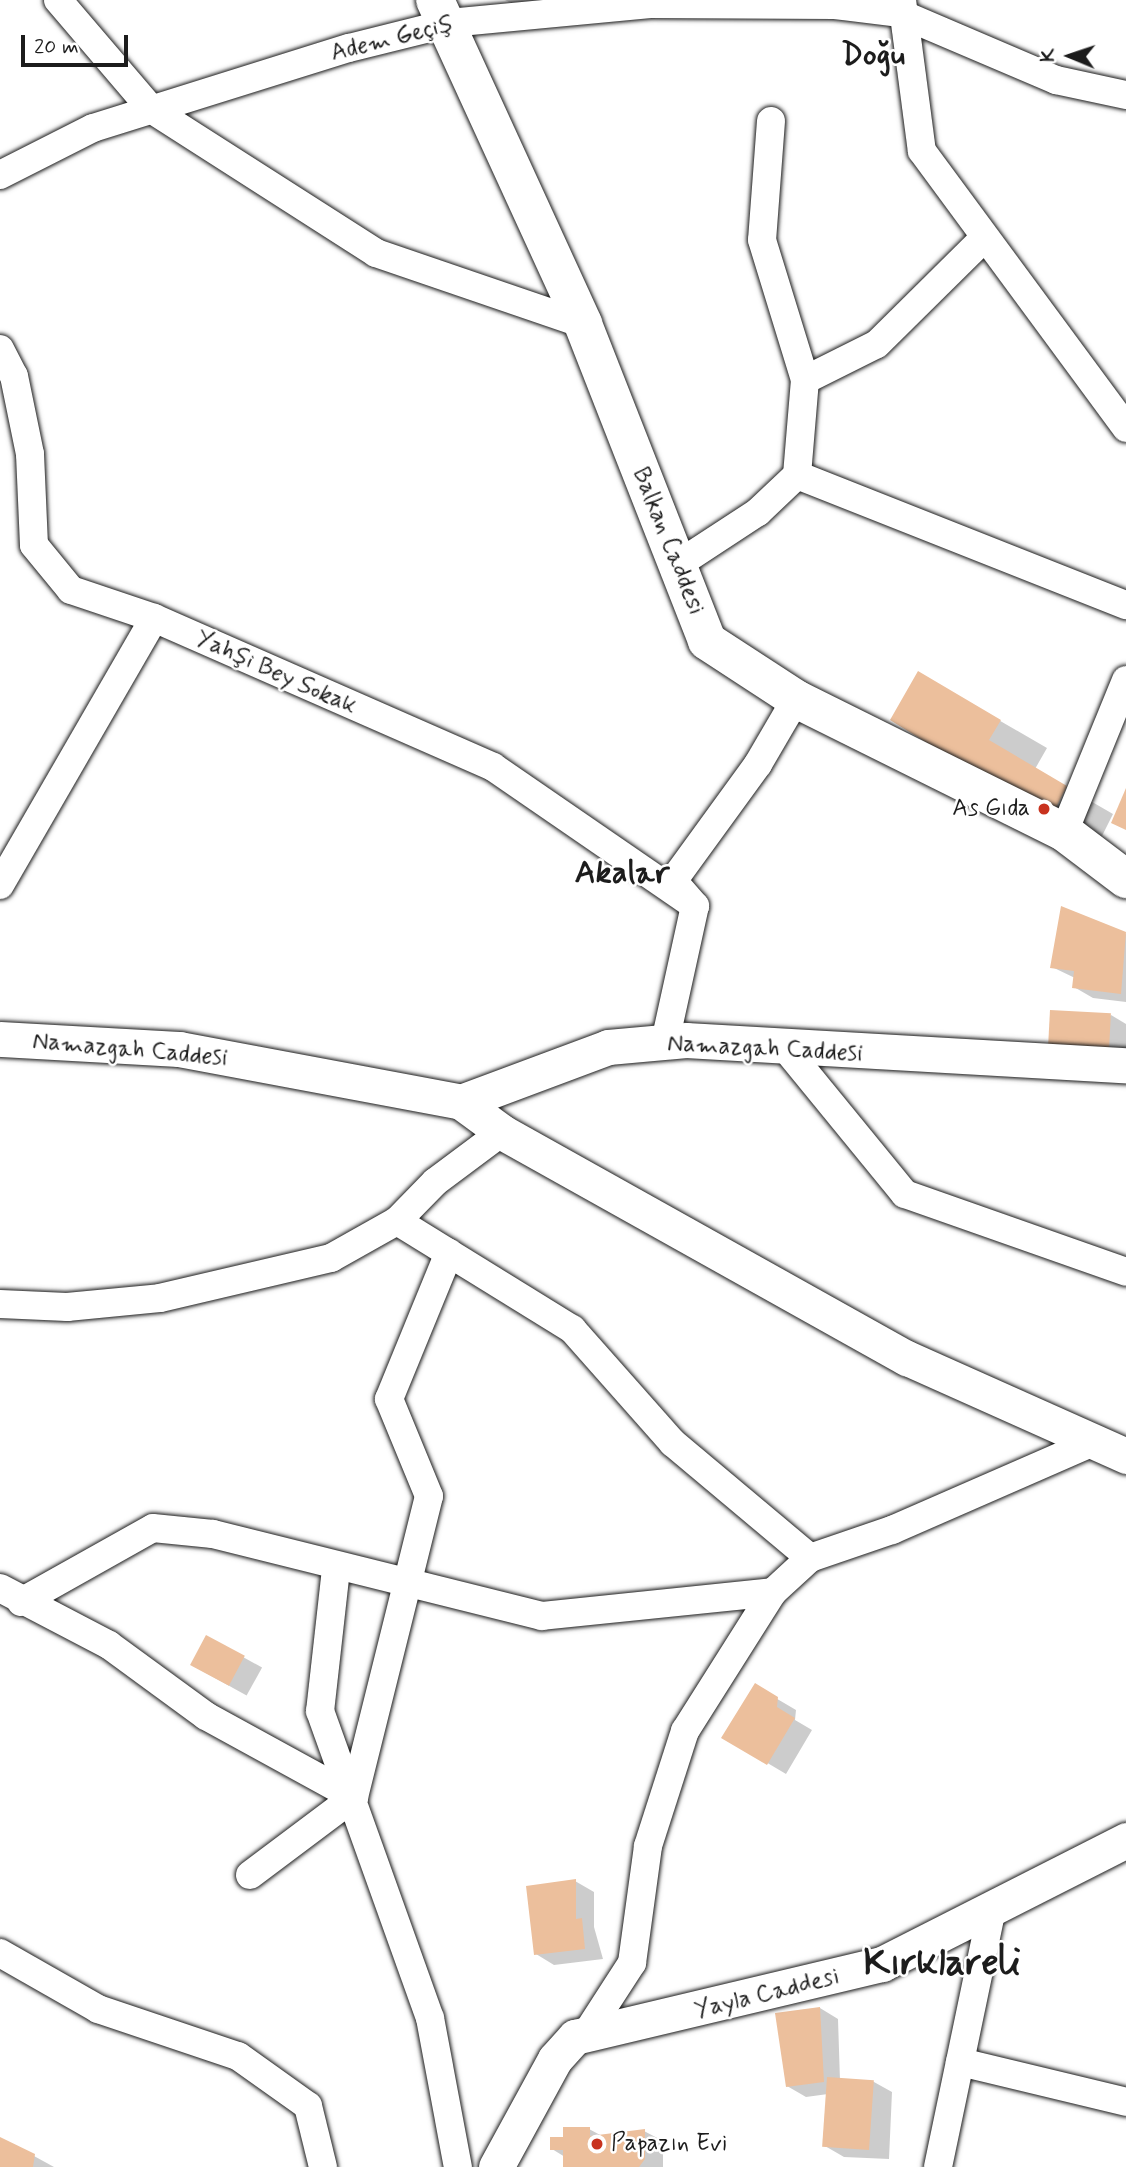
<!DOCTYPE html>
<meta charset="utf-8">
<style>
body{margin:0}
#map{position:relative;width:1126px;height:2167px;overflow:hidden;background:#fff;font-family:Mynerve,sans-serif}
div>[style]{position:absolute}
.shadow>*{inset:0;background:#0003;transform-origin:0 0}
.building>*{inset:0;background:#ecbf9c;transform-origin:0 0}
.roads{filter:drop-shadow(0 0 2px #1c1c1c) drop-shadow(0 0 2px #1c1c1c)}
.minor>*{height:28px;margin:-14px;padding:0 14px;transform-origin:14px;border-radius:14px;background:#fff}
.tertiary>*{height:35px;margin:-17.5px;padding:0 17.5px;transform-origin:17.5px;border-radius:17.5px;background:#fff}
.secondary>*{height:38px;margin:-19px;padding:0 19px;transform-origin:19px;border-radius:19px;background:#fff}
.dots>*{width:19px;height:19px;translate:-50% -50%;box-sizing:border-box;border:4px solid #fff;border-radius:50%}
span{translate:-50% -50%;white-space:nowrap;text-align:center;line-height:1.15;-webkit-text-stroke:5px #fff;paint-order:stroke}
.street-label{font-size:24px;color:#1c1c1c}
.poi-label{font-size:24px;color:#1c1c1c}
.right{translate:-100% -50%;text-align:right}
.left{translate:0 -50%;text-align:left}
.district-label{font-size:32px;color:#1c1c1c;font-weight:700}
.town-label{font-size:38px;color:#1c1c1c;font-weight:700}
.north{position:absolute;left:1035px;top:21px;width:70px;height:70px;-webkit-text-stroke:5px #fff;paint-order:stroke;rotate:272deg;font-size:19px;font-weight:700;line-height:28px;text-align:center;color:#1c1c1c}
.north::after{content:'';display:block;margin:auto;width:24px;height:32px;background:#1c1c1c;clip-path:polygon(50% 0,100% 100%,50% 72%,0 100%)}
.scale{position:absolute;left:21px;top:35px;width:107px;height:32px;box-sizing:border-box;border:4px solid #1c1c1c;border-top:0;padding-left:9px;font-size:21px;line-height:24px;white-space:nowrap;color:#1c1c1c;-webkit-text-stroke:5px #fff;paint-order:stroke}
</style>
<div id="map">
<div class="shadow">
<i style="clip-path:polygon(505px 0,553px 0,544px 19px)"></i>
<i style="clip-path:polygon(919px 674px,1047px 748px,1035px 769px,1113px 814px,1098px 844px,1051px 817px)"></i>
<i style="clip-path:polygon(1062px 908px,1126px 934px,1126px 1002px,1093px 998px,1074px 987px,1075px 978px,1052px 967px)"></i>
<i style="clip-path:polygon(1111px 1015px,1126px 1024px,1126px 1064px,1067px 1061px)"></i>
<i style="left:207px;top:1637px;width:63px;height:32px;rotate:29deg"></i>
<i style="clip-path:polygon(755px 1686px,796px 1710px,795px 1720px,812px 1730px,786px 1774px,724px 1737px)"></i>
<i style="clip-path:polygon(575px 1881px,594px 1892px,594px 1927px,603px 1959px,554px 1965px,536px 1954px)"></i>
<i style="clip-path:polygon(820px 2008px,838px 2019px,840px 2080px,874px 2082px,892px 2092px,889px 2159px,844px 2157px,825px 2146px,828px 2094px,806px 2097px,787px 2086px)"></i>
<i style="clip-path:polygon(589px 2129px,602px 2136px,644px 2131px,663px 2141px,663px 2167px,565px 2167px,565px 2157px,552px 2149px)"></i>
<i style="clip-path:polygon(0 2139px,34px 2156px,54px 2167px,0 2167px)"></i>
</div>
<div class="building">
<i style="clip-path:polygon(918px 671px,1001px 720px,989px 740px,1067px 786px,1050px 819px,890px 720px)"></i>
<i style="clip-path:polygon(1126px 788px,1126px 830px,1111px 823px)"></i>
<i style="clip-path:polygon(1061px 906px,1126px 932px,1121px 994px,1072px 988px,1074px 971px,1050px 968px)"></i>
<i style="left:1050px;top:1010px;width:61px;height:41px;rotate:3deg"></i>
<i style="left:206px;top:1635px;width:44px;height:34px;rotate:28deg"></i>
<i style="clip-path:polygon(755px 1683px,778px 1697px,777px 1707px,795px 1718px,767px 1765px,721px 1738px)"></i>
<i style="clip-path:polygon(576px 1879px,576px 1919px,582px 1918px,585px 1949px,534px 1955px,526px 1886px)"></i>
<i style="clip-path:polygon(820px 2007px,824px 2082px,786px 2087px,775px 2013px)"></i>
<i style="left:827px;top:2077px;width:47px;height:70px;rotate:4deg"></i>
<i style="clip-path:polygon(563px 2127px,590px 2127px,590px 2136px,645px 2129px,645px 2159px,639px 2167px,563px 2167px,563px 2150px,550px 2150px,550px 2137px,563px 2137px)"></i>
<i style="clip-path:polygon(0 2137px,35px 2154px,33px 2167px,0 2167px)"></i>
</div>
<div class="roads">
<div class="minor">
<i style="left:58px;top:0;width:143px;rotate:49.5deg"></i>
<i style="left:151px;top:109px;width:267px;rotate:32.6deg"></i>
<i style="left:376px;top:253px;width:219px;rotate:18.9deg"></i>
<i style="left:902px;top:0;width:152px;rotate:82.5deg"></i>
<i style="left:922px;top:151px;width:344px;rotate:53.6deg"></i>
<i style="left:771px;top:121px;width:119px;rotate:94.3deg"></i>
<i style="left:762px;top:240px;width:146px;rotate:72.9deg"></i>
<i style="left:0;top:175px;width:104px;rotate:-26.8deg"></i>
<i style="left:93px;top:128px;width:268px;rotate:-17.4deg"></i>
<i style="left:349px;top:48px;width:103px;rotate:-14deg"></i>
<i style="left:449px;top:23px;width:202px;rotate:-5.4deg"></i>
<i style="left:650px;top:4px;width:185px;rotate:0.3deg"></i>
<i style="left:835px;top:5px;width:64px;rotate:7.1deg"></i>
<i style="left:899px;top:13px;width:171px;rotate:23.1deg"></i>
<i style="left:1056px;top:80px;width:72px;rotate:12.1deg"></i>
<i style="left:0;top:349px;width:30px;rotate:63deg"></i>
<i style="left:14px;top:376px;width:80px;rotate:78.4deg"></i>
<i style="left:30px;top:454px;width:91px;rotate:87.5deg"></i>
<i style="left:34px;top:545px;width:58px;rotate:50.6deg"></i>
<i style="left:71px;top:590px;width:88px;rotate:18.6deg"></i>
<i style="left:154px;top:618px;width:370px;rotate:23.7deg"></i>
<i style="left:493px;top:767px;width:245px;rotate:34.5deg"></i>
<i style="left:797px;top:475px;width:354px;rotate:21.6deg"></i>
<i style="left:677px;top:565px;width:97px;rotate:-33.2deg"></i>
<i style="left:758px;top:512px;width:54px;rotate:-43.5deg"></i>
<i style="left:797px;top:475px;width:95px;rotate:-85.2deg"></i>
<i style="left:805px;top:380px;width:80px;rotate:-26.6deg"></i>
<i style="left:877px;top:344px;width:151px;rotate:-44.7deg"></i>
<i style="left:1064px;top:832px;width:164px;rotate:-67.8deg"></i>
<i style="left:0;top:885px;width:308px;rotate:-60deg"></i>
<i style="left:665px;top:1042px;width:139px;rotate:-77.6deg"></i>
<i style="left:695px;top:906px;width:33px;rotate:-131deg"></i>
<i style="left:673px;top:881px;width:145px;rotate:-54deg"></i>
<i style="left:758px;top:764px;width:75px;rotate:-59.7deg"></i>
<i style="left:787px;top:1050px;width:186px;rotate:50.7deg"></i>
<i style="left:905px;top:1194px;width:234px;rotate:19.4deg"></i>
<i style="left:397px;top:1221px;width:206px;rotate:31.7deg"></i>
<i style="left:572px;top:1329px;width:152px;rotate:48.5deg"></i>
<i style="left:673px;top:1443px;width:179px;rotate:40deg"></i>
<i style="left:0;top:1304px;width:67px;rotate:2.6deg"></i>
<i style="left:67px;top:1307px;width:93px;rotate:-5.5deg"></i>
<i style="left:160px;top:1298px;width:176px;rotate:-13.2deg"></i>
<i style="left:331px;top:1258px;width:76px;rotate:-29.3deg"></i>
<i style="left:397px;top:1221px;width:54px;rotate:-45.7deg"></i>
<i style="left:435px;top:1182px;width:84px;rotate:-36.7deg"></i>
<i style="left:336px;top:1569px;width:143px;rotate:96.4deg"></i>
<i style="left:320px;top:1711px;width:326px;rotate:70.3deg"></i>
<i style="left:430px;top:2018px;width:152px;rotate:79.4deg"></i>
<i style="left:0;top:1588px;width:123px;rotate:27.6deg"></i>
<i style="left:109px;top:1645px;width:120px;rotate:36.2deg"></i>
<i style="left:206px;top:1716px;width:169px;rotate:28.7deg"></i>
<i style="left:21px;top:1602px;width:151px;rotate:-29.3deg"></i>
<i style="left:153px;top:1528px;width:60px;rotate:5.7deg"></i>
<i style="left:213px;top:1534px;width:339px;rotate:14deg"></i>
<i style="left:542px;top:1616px;width:232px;rotate:-5.9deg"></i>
<i style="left:250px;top:1875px;width:130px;rotate:-36.9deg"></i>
<i style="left:354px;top:1797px;width:310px;rotate:-76deg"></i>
<i style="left:429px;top:1496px;width:105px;rotate:-112.4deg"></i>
<i style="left:389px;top:1399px;width:158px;rotate:-67.7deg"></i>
<i style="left:0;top:1953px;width:113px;rotate:29.7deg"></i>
<i style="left:98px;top:2009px;width:148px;rotate:18.6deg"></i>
<i style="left:238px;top:2056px;width:86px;rotate:35.5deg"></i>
<i style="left:308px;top:2106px;width:63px;rotate:76.2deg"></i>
<i style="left:586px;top:2034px;width:85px;rotate:-57.1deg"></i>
<i style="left:632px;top:1963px;width:118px;rotate:-82.2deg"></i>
<i style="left:648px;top:1846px;width:121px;rotate:-72.2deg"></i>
<i style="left:685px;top:1731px;width:165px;rotate:-57.7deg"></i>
<i style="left:773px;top:1592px;width:50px;rotate:-42.6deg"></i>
<i style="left:810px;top:1558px;width:87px;rotate:-18.9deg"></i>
<i style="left:892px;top:1530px;width:219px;rotate:-23.6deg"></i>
<i style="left:960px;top:2062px;width:171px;rotate:13.5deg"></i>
<i style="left:938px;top:2167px;width:265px;rotate:-78.2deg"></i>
</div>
<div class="tertiary">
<i style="left:0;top:1039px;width:179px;rotate:3.2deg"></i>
<i style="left:179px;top:1049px;width:287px;rotate:10.6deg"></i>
<i style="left:461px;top:1102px;width:157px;rotate:-20.5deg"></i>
<i style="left:608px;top:1047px;width:78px;rotate:-5.1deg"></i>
<i style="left:686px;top:1040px;width:441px;rotate:3.3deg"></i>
<i style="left:461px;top:1102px;width:51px;rotate:36.2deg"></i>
<i style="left:502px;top:1132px;width:464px;rotate:29.2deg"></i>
<i style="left:907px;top:1358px;width:240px;rotate:24.1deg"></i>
<i style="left:496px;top:2167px;width:123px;rotate:-61.4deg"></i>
<i style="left:555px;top:2059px;width:30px;rotate:-48deg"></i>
<i style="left:575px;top:2037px;width:316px;rotate:-13.4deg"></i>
<i style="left:882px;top:1964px;width:274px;rotate:-26.9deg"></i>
</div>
<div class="secondary">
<i style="left:435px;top:0;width:356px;rotate:65.4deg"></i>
<i style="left:583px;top:324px;width:340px;rotate:68.6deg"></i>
<i style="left:707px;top:641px;width:106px;rotate:33.1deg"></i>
<i style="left:796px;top:699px;width:299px;rotate:26.4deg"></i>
<i style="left:1064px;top:832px;width:78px;rotate:37.2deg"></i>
</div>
</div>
<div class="dots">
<i style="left:1044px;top:809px;background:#c8321e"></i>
<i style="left:597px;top:2144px;background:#c8321e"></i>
</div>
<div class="street-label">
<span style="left:392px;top:39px;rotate:-14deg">Adem Geçiş</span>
<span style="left:668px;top:541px;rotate:68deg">Balkan Caddesi</span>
<span style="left:276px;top:673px;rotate:24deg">Yahşi Bey Sokak</span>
<span style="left:765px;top:1049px;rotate:3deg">Namazgah Caddesi</span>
<span style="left:130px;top:1050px;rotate:5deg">Namazgah Caddesi</span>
<span style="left:767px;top:1994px;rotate:-14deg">Yayla Caddesi</span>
</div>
<div class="poi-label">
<span class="right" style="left:1030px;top:809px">As Gıda</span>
<span class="left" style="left:611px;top:2144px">Papazın Evi</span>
</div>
<div class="district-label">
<span style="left:873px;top:55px">Doğu</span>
<span style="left:622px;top:873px">Akalar</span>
</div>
<div class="town-label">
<span style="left:942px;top:1964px">Kırklareli</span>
</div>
<div class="north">K</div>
<div class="scale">20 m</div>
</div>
